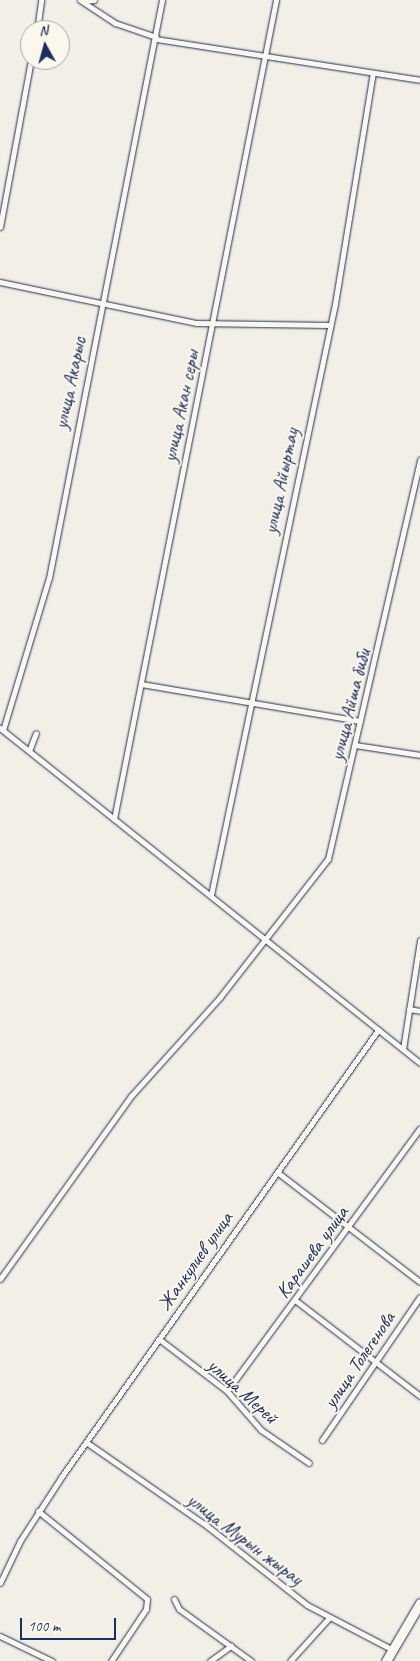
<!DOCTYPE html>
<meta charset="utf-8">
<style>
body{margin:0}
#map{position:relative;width:420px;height:1661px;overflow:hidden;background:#f2efe6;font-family:Caveat,sans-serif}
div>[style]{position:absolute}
.roads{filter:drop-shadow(0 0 1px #1b2f5e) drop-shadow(0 0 1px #1b2f5e)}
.minor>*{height:5px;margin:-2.5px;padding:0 2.5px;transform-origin:2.5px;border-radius:2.5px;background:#fbf7ec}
.primary>*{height:9px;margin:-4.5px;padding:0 4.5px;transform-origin:4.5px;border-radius:4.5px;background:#fbf7ec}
span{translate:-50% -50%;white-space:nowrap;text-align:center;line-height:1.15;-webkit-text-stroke:4px #fbf7ec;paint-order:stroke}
.street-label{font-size:20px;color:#1b2f5e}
.north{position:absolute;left:20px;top:20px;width:50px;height:50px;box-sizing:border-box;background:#fbf7ec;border:1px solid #a1a7b3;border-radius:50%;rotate:353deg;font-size:14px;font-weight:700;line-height:20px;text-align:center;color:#1b2f5e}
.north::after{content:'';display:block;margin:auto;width:18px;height:22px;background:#1b2f5e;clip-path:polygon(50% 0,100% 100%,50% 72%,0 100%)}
.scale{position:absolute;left:20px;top:1618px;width:96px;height:22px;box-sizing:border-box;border:2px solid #1b2f5e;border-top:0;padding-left:6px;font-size:15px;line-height:18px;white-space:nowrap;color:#1b2f5e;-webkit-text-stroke:4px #fbf7ec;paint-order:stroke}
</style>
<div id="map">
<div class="roads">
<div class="minor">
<i style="left:80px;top:0;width:42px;rotate:33.3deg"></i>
<i style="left:115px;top:23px;width:43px;rotate:18.9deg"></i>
<i style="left:83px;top:1px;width:11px;rotate:-5deg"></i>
<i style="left:37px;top:30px;width:30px;rotate:-82deg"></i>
<i style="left:156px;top:39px;width:267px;rotate:8.8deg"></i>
<i style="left:0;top:227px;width:170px;rotate:-79.5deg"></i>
<i style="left:0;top:282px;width:201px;rotate:11.8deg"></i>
<i style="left:197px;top:323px;width:132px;rotate:0.9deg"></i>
<i style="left:141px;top:684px;width:222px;rotate:9.6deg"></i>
<i style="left:0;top:728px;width:537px;rotate:38.58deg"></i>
<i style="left:3px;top:730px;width:159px;rotate:-73.2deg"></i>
<i style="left:49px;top:578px;width:589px;rotate:-78.94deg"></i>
<i style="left:355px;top:745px;width:66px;rotate:8.7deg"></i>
<i style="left:29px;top:751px;width:19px;rotate:-69deg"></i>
<i style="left:114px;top:819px;width:835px;rotate:-78.81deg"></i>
<i style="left:211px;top:895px;width:604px;rotate:-78.15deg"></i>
<i style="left:335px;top:304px;width:234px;rotate:-80.7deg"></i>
<i style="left:409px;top:1009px;width:11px;rotate:10deg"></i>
<i style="left:403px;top:1049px;width:110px;rotate:-81.1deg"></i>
<i style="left:277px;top:1172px;width:180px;rotate:37.6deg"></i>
<i style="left:0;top:1279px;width:225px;rotate:-54.4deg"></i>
<i style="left:131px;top:1096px;width:133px;rotate:-48deg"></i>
<i style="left:220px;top:997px;width:175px;rotate:-52deg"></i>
<i style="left:328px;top:859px;width:410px;rotate:-77deg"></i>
<i style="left:295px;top:1300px;width:158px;rotate:37.5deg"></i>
<i style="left:159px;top:1339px;width:86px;rotate:37.4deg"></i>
<i style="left:227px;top:1391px;width:52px;rotate:48.9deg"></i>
<i style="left:261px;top:1430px;width:58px;rotate:34.5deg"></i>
<i style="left:227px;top:1391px;width:326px;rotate:-53.7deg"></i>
<i style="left:322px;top:1440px;width:173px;rotate:-55.6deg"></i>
<i style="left:86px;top:1442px;width:147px;rotate:34.8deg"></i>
<i style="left:207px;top:1526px;width:127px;rotate:38.3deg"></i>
<i style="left:307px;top:1605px;width:97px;rotate:27.6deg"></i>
<i style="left:38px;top:1511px;width:140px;rotate:38.9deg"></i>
<i style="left:147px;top:1599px;width:10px;rotate:96deg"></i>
<i style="left:146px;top:1609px;width:63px;rotate:123.9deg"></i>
<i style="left:0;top:1583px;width:47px;rotate:-64.5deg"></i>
<i style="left:20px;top:1541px;width:77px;rotate:-57.1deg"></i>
<i style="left:62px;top:1476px;width:547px;rotate:-54.68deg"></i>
<i style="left:174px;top:1599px;width:11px;rotate:63deg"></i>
<i style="left:179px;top:1609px;width:89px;rotate:35.8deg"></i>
<i style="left:0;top:1636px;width:58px;rotate:25.7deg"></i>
<i style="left:210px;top:1661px;width:26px;rotate:-36deg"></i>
<i style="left:290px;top:1661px;width:57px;rotate:-47.9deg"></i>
</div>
<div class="primary">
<i style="left:386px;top:1661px;width:67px;rotate:-59.6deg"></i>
</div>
</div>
<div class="street-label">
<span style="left:70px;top:383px;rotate:-78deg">улица Акарыс</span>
<span style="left:181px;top:406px;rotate:-78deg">улица Акан серы</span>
<span style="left:281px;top:481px;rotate:-78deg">улица Айыртау</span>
<span style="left:350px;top:705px;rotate:-76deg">улица Айша биби</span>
<span style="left:312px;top:1252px;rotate:-54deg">Карашева улица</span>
<span style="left:195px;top:1261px;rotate:-55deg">Жанкулиев улица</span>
<span style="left:359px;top:1360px;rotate:-56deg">улица Толегенова</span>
<span style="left:243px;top:1391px;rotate:42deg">улица Мерей</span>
<span style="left:245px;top:1539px;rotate:37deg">улица Мурын жырау</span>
</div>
<div class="north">N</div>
<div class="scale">100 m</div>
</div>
